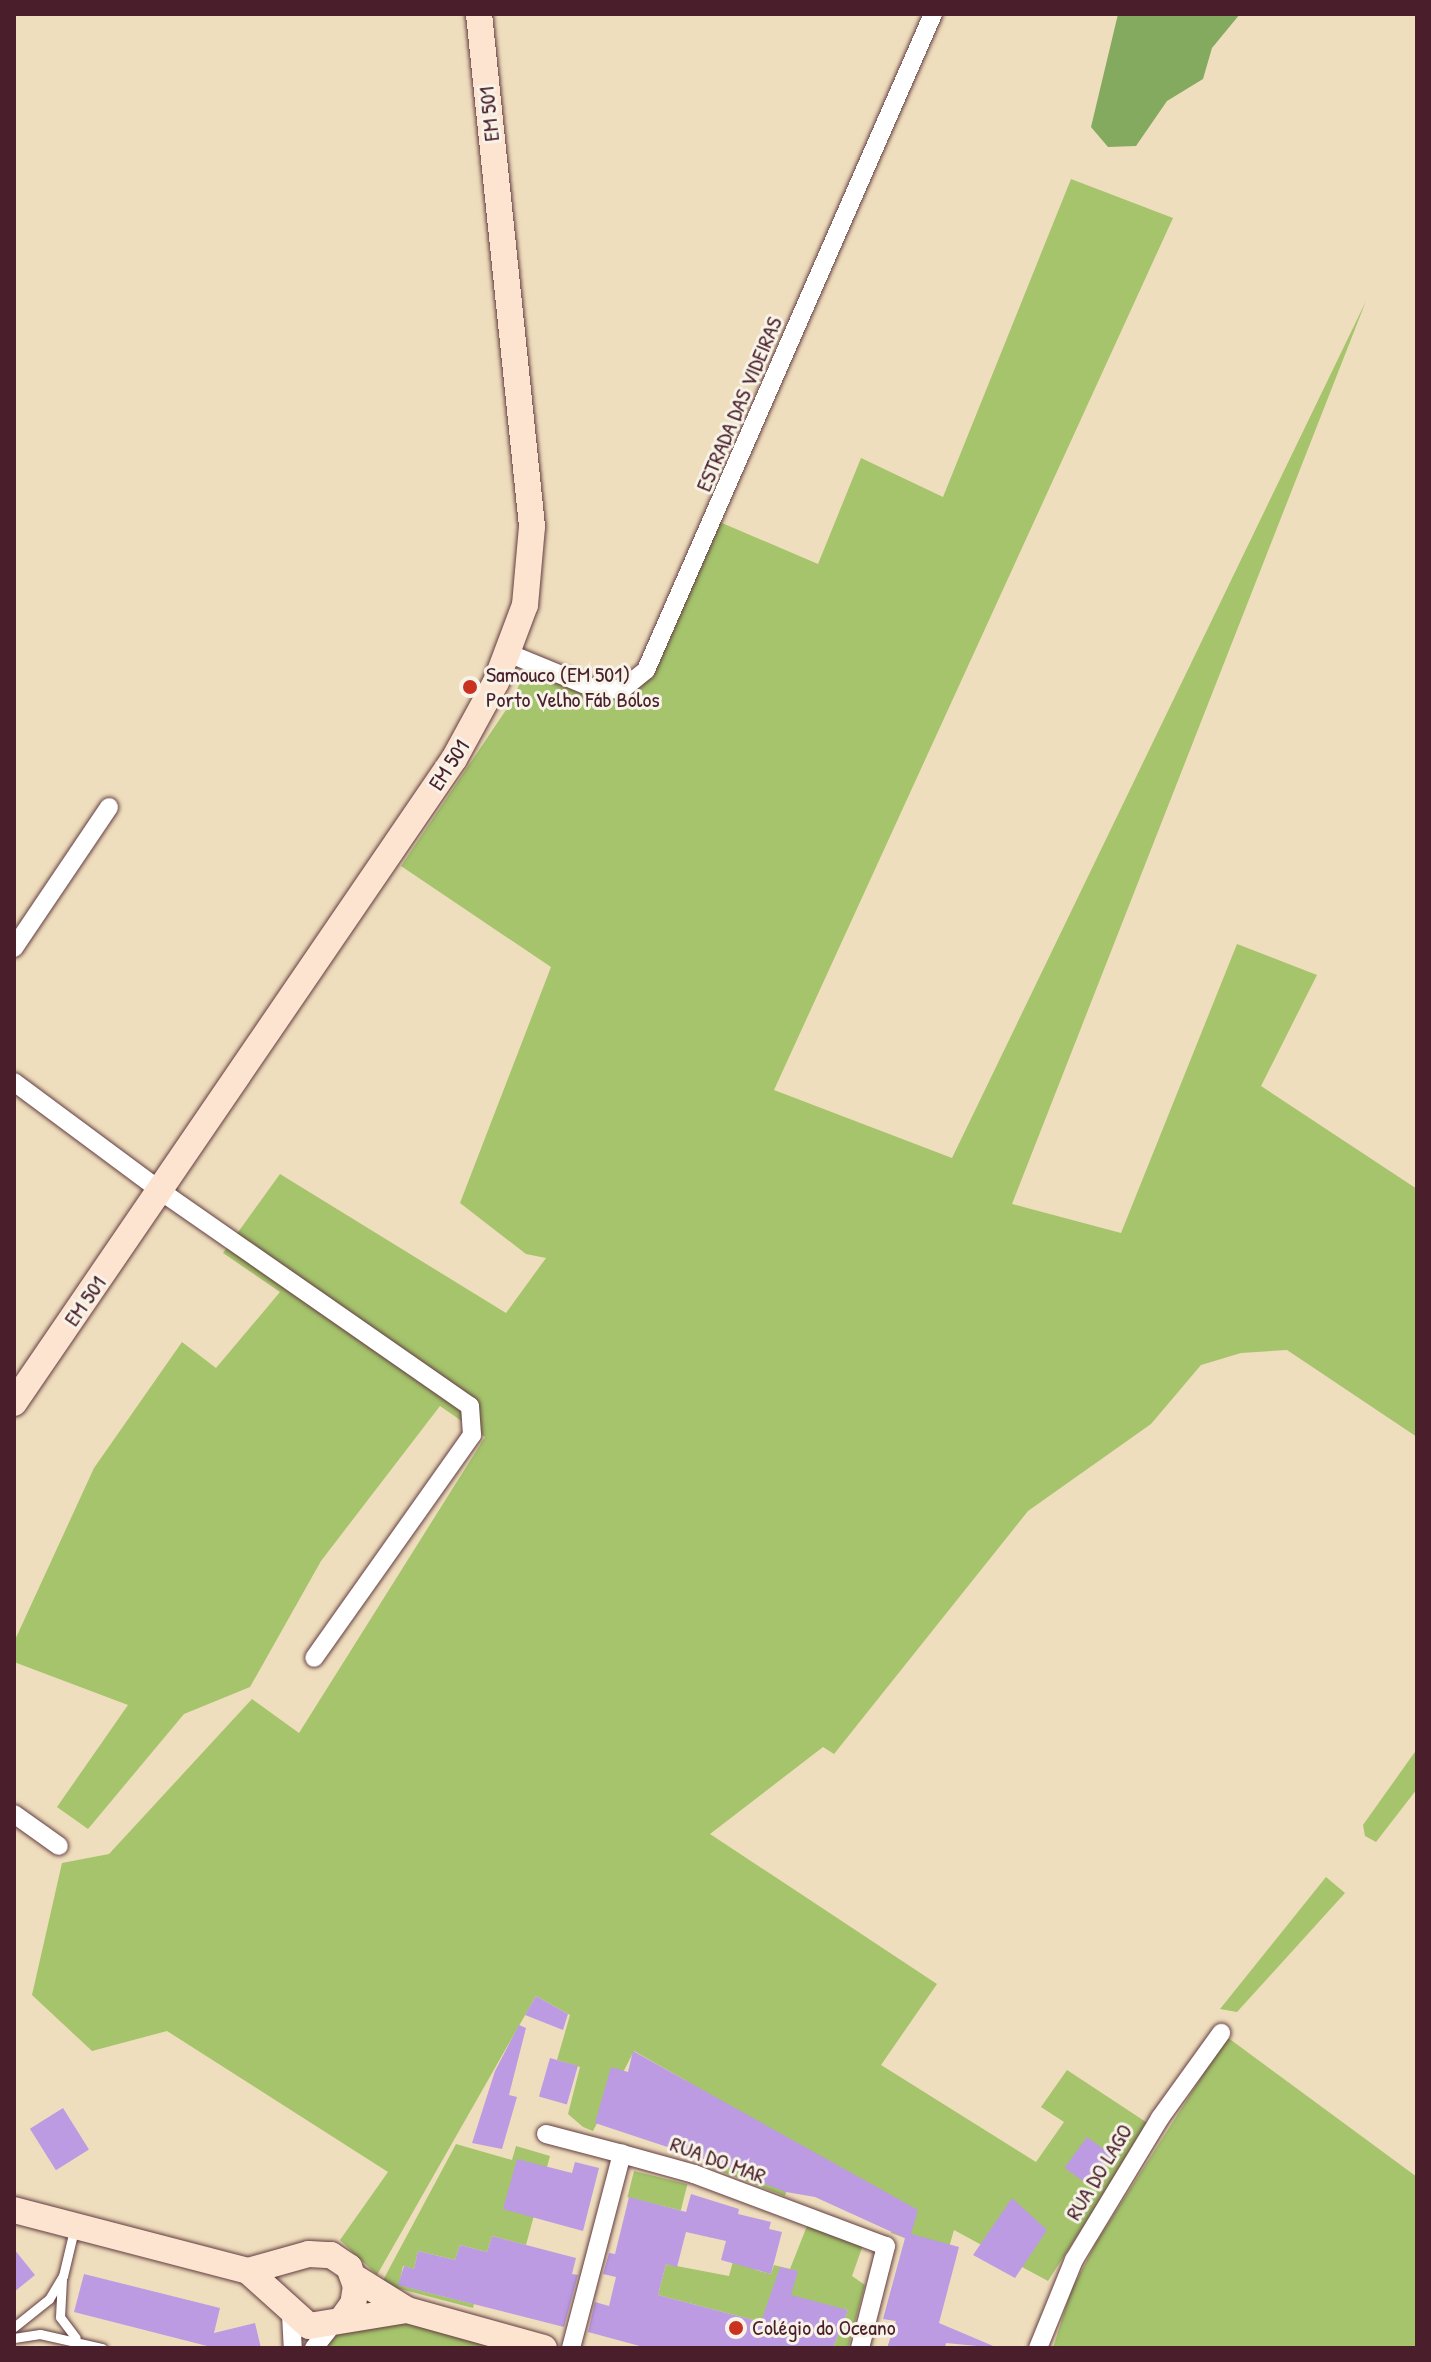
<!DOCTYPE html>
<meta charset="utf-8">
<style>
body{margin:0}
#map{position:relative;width:1431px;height:2362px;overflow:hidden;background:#efdebd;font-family:"Patrick Hand",sans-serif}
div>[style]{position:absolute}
.green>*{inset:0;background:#a5c46c;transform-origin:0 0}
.forest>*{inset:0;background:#84aa60}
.building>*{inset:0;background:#bc9be3;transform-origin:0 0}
.roads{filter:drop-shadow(0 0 2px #633c41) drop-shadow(0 0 2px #633c41)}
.service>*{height:9px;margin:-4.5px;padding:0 4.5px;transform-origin:4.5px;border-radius:4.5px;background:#fff}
.minor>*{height:18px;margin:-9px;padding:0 9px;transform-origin:9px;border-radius:9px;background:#fff}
.secondary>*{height:26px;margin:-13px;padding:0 13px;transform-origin:13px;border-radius:13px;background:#fde4d1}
.dots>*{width:22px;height:22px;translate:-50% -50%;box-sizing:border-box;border:4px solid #f7f3e8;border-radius:50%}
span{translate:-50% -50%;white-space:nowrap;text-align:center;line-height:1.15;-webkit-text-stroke:6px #f7f3e8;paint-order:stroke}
.street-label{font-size:22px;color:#4a1f2b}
.poi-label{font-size:22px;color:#4a1f2b}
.left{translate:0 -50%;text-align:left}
.frame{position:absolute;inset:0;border:16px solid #4a1f2b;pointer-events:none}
</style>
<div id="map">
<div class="green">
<i style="clip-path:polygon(1071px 179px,1173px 218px,774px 1090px,952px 1158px,1366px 301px,1012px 1204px,1121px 1233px,1237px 944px,1317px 975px,1261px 1086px,1417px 1189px,1417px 1437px,1287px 1350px,1241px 1353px,1201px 1365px,1151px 1424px,1028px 1511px,834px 1754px,823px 1747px,710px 1834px,937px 1984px,881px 2065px,1036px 2162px,1064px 2122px,1041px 2107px,1067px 2070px,1149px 2124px,1048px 2281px,954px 2230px,943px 2268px,905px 2238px,891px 2233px,893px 2225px,767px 2155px,760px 2182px,787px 2189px,785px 2196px,720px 2171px,722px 2165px,749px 2174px,759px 2136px,685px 2080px,634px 2051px,593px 2131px,583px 2127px,568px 2114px,580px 2067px,557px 2060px,570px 2015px,536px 1996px,377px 2275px,340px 2240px,388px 2172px,167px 2031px,92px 2051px,32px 1995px,62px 1863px,109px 1854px,252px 1699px,299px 1733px,485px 1437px,440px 1406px,321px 1561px,250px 1687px,184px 1714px,88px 1829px,57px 1807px,128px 1705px,14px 1662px,14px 1642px,94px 1468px,182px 1342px,216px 1368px,280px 1292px,223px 1253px,280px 1174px,506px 1313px,546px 1258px,526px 1254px,460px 1203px,551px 967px,401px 866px,514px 698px,528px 661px,600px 691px,646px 670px,715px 520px,818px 564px,861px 458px,943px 497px)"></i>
<i style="clip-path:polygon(1417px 1749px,1417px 1789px,1376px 1842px,1365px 1836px,1363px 1825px)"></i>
<i style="clip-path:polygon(1326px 1877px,1345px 1893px,1237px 2012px,1220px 2009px)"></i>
<i style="clip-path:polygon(1227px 2037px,1417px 2177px,1417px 2348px,1053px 2348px,1071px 2291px,1097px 2241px)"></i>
<i style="clip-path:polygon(456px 2144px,512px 2160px,516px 2146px,550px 2156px,526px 2245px,492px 2236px,487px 2252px,460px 2245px,455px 2260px,418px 2251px,414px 2269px,403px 2266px,399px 2285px,474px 2304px,473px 2308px,381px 2284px)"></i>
<i style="left:634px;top:2171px;width:55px;height:27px;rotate:14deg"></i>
<i style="clip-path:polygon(807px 2226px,863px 2245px,852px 2276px,865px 2285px,848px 2348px,833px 2348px,848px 2310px,789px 2299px,797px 2271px,790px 2270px,761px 2322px,658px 2295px,666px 2264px,729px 2276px,735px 2254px,756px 2270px,771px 2274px,774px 2265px,790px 2269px)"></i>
<i style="clip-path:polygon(406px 2321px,495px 2348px,325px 2348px,339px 2332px)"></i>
</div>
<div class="forest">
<i style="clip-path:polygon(1118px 14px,1240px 14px,1212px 48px,1203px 79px,1167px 101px,1136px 146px,1108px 147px,1091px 127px)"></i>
</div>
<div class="building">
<i style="clip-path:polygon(536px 1996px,568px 2014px,563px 2030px,525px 2015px)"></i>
<i style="clip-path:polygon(519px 2025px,526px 2028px,509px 2095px,517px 2097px,502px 2149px,472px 2143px,495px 2071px)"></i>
<i style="clip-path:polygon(633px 2051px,918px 2210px,911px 2234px,959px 2247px,939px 2323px,998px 2348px,946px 2343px,945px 2348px,887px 2348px,896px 2321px,883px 2319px,905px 2238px,815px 2197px,786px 2192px,760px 2182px,761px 2178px,595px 2123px,611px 2067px,628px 2072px)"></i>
<i style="left:550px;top:2058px;width:29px;height:40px;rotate:16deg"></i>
<i style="left:63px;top:2108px;width:49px;height:39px;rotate:58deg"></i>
<i style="left:1087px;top:2137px;width:32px;height:38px;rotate:36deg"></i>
<i style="clip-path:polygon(517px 2159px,572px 2173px,575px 2162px,599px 2168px,583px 2231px,503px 2209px)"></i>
<i style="clip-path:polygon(691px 2194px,739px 2209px,738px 2214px,771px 2222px,769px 2229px,782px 2232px,771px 2274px,721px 2260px,726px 2241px,686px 2232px,677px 2267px,666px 2264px,658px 2295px,761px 2322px,780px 2267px,798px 2271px,791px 2295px,848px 2310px,833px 2348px,647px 2348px,588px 2332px,595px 2302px,609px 2306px,616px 2277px,603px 2274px,609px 2253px,615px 2254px,629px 2197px,686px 2212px)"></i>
<i style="clip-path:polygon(1012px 2198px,1047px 2230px,1015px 2278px,973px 2255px)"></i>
<i style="clip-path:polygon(492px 2236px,576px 2258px,572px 2274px,578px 2275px,564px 2327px,398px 2285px,404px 2266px,414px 2269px,418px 2251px,455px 2260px,460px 2245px,487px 2252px)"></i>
<i style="clip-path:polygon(14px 2249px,35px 2275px,14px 2292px)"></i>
<i style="clip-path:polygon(84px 2274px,220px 2308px,214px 2333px,255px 2323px,261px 2348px,215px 2348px,74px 2312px)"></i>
</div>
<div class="roads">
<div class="service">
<i style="left:62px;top:2279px;width:38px;rotate:93deg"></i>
<i style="left:60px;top:2317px;width:26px;rotate:53deg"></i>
<i style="left:14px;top:2327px;width:45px;rotate:-38.7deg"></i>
<i style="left:49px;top:2299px;width:27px;rotate:-59deg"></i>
<i style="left:63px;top:2276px;width:47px;rotate:-76.6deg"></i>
<i style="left:14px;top:2338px;width:26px;rotate:-9deg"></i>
<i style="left:40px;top:2334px;width:64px;rotate:12.7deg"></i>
</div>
<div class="minor">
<i style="left:508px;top:653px;width:100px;rotate:22.4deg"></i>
<i style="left:600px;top:691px;width:24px;rotate:-7deg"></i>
<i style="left:624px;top:688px;width:28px;rotate:-39deg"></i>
<i style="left:646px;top:670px;width:716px;rotate:-66.37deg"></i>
<i style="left:14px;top:948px;width:170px;rotate:-56deg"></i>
<i style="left:14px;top:1082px;width:184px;rotate:36.6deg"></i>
<i style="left:162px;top:1192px;width:375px;rotate:34.8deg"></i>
<i style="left:470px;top:1406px;width:29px;rotate:86deg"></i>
<i style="left:472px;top:1435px;width:273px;rotate:125.3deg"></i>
<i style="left:14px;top:1814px;width:55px;rotate:35.4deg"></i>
<i style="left:546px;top:2134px;width:79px;rotate:14.7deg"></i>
<i style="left:291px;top:2314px;width:34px;rotate:87deg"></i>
<i style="left:314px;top:2348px;width:29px;rotate:-52deg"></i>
<i style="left:571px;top:2348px;width:201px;rotate:-75.3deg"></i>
<i style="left:622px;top:2154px;width:75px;rotate:15.5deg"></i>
<i style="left:694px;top:2174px;width:205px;rotate:20.6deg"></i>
<i style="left:886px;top:2246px;width:105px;rotate:104.3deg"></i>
<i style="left:1038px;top:2348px;width:95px;rotate:-67.8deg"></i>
<i style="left:1074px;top:2260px;width:166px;rotate:-58.8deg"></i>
<i style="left:1160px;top:2118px;width:105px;rotate:-54.3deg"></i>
</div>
<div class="secondary">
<i style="left:14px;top:1403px;width:780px;rotate:-55.66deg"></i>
<i style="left:454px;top:759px;width:88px;rotate:-61.4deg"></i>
<i style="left:496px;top:682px;width:82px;rotate:-69.4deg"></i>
<i style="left:525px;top:605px;width:79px;rotate:-84.9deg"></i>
<i style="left:532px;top:526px;width:515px;rotate:-95.91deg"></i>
<i style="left:14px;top:2210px;width:242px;rotate:14.6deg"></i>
<i style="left:248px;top:2271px;width:63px;rotate:-15.6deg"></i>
<i style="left:309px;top:2254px;width:22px;rotate:3deg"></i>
<i style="left:331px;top:2255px;width:22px;rotate:34deg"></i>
<i style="left:349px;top:2267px;width:20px;rotate:70deg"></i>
<i style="left:356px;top:2286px;width:18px;rotate:99deg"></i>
<i style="left:353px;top:2304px;width:19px;rotate:126deg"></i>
<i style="left:248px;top:2271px;width:82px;rotate:42deg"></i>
<i style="left:309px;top:2326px;width:99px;rotate:-9.3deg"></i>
<i style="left:354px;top:2277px;width:62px;rotate:31.9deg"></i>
<i style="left:407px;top:2310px;width:142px;rotate:15.5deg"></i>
</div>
</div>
<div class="dots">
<i style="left:470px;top:687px;background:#c8321e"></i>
<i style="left:736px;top:2328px;background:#c8321e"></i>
</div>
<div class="street-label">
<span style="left:489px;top:114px;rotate:-96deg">EM 501</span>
<span style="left:739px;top:404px;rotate:-67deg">ESTRADA DAS VIDEIRAS</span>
<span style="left:449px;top:765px;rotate:-57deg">EM 501</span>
<span style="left:85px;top:1301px;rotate:-55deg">EM 501</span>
<span style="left:718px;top:2160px;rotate:20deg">RUA DO MAR</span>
<span style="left:1099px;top:2172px;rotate:-59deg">RUA DO LAGO</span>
</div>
<div class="poi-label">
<span class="left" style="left:486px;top:687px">Samouco (EM 501)<br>Porto Velho Fáb Bolos</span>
<span class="left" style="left:752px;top:2328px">Colégio do Oceano</span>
</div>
<div class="frame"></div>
</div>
